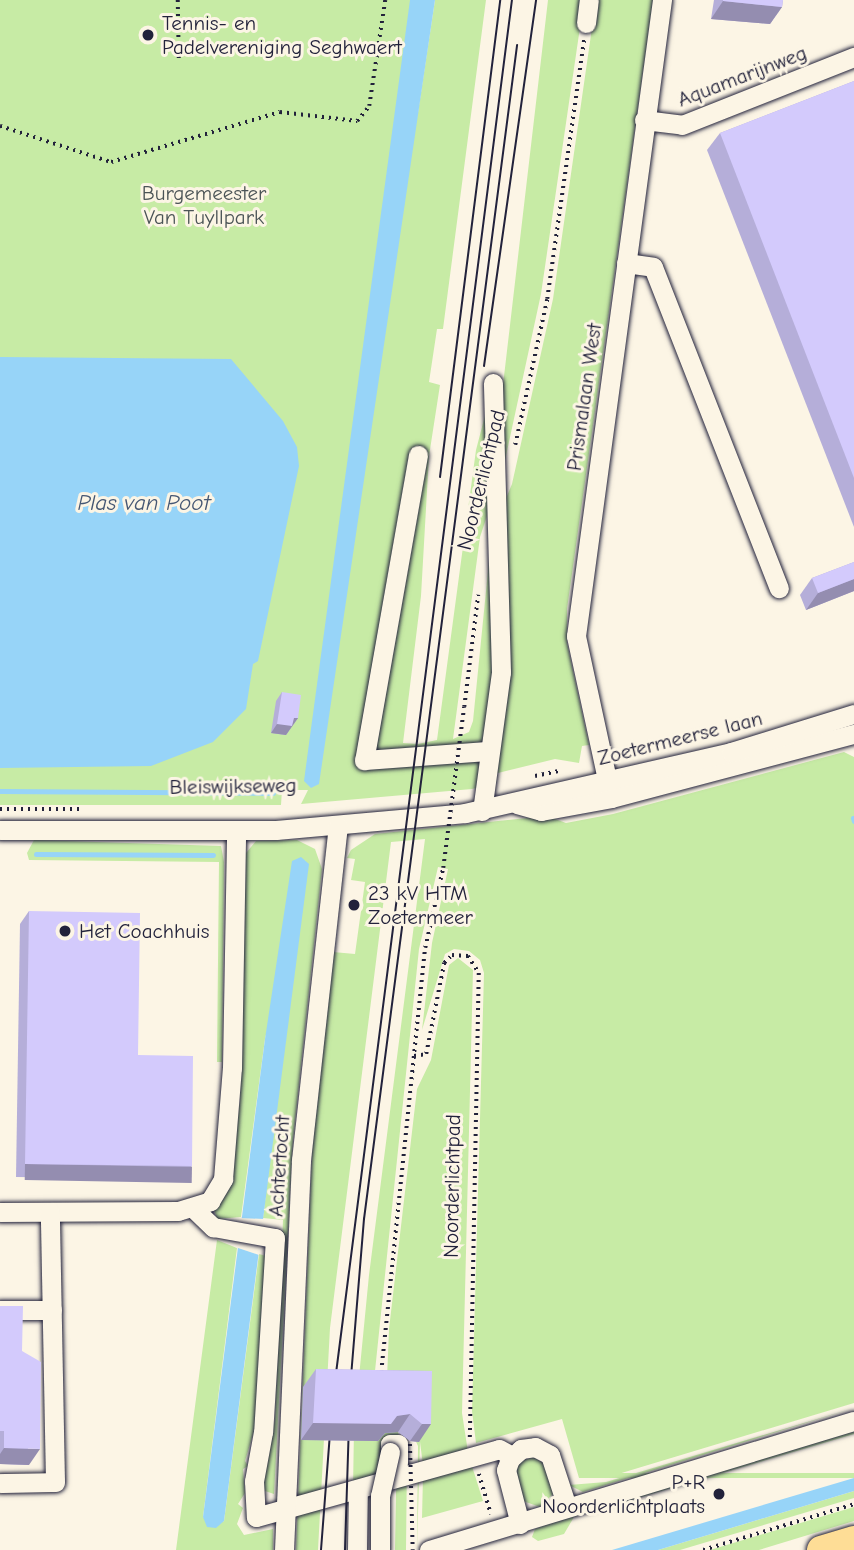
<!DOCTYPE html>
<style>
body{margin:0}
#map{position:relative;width:854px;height:1550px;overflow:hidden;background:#fcf5e5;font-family:"Comic Neue",sans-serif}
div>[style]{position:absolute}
.green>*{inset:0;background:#c7eba5;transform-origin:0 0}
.water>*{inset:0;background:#97d4f8}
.pier>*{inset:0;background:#fcf5e5}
.stream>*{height:5px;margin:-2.5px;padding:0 2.5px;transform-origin:2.5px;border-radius:2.5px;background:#97d4f8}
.path>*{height:3.5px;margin-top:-1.75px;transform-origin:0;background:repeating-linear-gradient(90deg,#22223b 0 2px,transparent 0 7px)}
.roads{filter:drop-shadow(0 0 2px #22223b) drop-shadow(0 0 2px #22223b)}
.minor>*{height:19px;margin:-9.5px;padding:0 9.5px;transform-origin:9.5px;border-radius:9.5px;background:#fcf5e5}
.highway>*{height:28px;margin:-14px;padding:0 14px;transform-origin:14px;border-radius:14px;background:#fedd96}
.tram>*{height:2px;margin:-1px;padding:0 1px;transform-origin:1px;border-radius:1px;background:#22223b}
.path-bridge>*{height:3.5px;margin-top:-1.75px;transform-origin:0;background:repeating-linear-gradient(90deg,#22223b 0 2px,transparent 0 7px)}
.bridges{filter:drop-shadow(0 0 2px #22223b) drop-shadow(0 0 2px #22223b)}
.minor-bridge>*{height:19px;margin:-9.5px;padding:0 9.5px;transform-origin:9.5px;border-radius:9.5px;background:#fcf5e5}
.wall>*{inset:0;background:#b5aed9}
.shaded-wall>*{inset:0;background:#948db0;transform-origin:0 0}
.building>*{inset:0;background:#d3cafc}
.dots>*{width:19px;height:19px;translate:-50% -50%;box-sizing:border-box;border:4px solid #fcf5e5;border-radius:50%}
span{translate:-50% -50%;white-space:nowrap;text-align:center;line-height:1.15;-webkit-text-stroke:6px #fcf5e5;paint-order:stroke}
.poi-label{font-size:21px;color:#22223b}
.left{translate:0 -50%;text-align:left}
.right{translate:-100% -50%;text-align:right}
.street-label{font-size:21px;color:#22223b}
.park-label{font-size:21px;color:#4b5456}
.water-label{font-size:23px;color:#455774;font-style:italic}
</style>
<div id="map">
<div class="green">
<i style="clip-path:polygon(0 0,428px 0,417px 119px,435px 0,486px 0,443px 329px,437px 329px,429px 382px,440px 385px,429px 456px,421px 596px,403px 743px,418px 744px,437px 740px,476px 450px,489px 400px,501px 402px,548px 0,584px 0,541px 294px,504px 465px,480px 537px,453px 739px,469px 732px,473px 721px,492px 531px,512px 484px,553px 299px,596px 0,653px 0,567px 609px,567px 643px,589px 745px,582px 746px,579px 763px,555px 759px,494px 774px,497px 782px,472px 789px,301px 804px,308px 790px,282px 790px,281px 805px,0 805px)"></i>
<i style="clip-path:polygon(844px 752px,854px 757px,854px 1403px,605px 1478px,579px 1478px,562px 1419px,476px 1443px,472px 1411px,484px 973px,480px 960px,469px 951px,454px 949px,445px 954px,422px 1030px,432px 943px,448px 869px,438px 867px,419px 949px,375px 1371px,407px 1457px,406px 1550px,395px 1550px,397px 1440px,364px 1492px,352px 1550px,354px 1428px,369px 1275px,425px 839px,391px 842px,330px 1328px,318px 1550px,296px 1550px,313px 1129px,333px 952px,355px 954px,365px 882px,351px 880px,355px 859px,347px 858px,351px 850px,375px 834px,547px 816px,566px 823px,613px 814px)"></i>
<i style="clip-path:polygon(34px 840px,221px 846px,224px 862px,222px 1062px,217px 1062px,219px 862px,29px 860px,27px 853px)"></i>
<i style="clip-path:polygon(297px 840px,315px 849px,322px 869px,293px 1140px,274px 1494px,265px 1491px,262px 1481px,275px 1420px,283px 1220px,263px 1218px,306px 860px,265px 1039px,241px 1217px,217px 1219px,214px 1209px,227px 1192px,240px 1101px,246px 853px,256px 841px)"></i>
<i style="clip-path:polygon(458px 958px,473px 970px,462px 1413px,468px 1452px,423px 1465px,420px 1442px,417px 1550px,418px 1446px,387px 1379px,389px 1329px,417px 1089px,431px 1060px,449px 965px)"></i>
<i style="clip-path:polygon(217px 1240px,237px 1248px,203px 1517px,216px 1525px,224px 1521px,259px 1254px,266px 1256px,255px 1428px,245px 1461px,248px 1466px,243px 1469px,245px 1493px,238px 1504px,243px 1508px,237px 1524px,244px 1535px,273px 1529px,273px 1550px,176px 1550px)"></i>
<i style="clip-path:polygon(854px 1408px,583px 1492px,569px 1485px,606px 1482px)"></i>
<i style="clip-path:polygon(854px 1430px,854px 1434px,574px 1517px,564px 1534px,538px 1541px,532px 1537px,535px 1529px,587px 1509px)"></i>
<i style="clip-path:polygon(533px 1457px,545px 1464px,553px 1494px,540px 1507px,523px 1501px,515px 1471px,519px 1462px)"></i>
<i style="clip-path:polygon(471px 1463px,483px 1501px,422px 1518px,423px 1476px)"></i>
<i style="left:854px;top:1473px;width:5px;height:270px;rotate:90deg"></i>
<i style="clip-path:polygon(854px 1491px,854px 1498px,680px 1550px,658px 1550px)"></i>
<i style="clip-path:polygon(854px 1507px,854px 1521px,759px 1550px,710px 1550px)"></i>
</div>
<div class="water">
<i style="clip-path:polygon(410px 0,435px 0,319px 784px,311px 788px,304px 781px,310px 736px)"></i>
<i style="clip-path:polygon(0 357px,231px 359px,283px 421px,297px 447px,299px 466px,258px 661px,253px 664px,246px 709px,213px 742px,151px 766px,0 768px)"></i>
<i style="clip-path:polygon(301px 857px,309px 864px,224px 1521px,216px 1528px,207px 1527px,203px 1517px,265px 1039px,292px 861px)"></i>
<i style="clip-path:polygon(854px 1478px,854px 1491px,658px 1550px,612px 1550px)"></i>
</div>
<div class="pier">
<i style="clip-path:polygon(239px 1218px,264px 1219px,259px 1255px,235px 1247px)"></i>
</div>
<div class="stream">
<i style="left:0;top:791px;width:273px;rotate:0.4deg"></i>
<i style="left:853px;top:818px;width:3px;rotate:72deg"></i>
<i style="left:36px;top:854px;width:177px;rotate:0.3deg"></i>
</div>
<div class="path">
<i style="left:178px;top:0;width:60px;rotate:89deg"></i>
<i style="left:0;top:126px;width:117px;rotate:18deg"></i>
<i style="left:111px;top:162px;width:176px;rotate:-16.5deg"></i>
<i style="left:280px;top:112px;width:78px;rotate:6.7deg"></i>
<i style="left:357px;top:121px;width:19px;rotate:-51deg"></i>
<i style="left:369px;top:106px;width:107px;rotate:-81.4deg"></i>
<i style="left:515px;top:445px;width:149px;rotate:-77.6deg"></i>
<i style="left:547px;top:299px;width:263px;rotate:-81.9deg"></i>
<i style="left:464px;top:707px;width:113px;rotate:-82.9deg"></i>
<i style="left:535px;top:776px;width:24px;rotate:-12deg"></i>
<i style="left:0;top:809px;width:82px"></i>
<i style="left:414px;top:1056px;width:12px;rotate:-9deg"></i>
<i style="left:426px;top:1054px;width:93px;rotate:-78.8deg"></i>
<i style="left:444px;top:963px;width:11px;rotate:-45deg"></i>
<i style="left:452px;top:955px;width:16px;rotate:4deg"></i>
<i style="left:468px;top:956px;width:20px;rotate:57deg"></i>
<i style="left:479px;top:973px;width:467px;rotate:91.1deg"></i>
<i style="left:381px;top:1372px;width:426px;rotate:-84.1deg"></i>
<i style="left:425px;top:948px;width:82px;rotate:-77.3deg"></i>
<i style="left:479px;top:1474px;width:42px;rotate:73.3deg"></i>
<i style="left:703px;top:1550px;width:158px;rotate:-16.9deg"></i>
</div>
<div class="roads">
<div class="minor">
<i style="left:586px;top:23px;width:23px;rotate:-83deg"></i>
<i style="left:644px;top:120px;width:38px;rotate:7deg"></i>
<i style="left:682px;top:125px;width:185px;rotate:-21.6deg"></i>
<i style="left:626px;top:263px;width:27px;rotate:8deg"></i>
<i style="left:653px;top:267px;width:345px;rotate:68.6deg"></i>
<i style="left:418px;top:455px;width:310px;rotate:100deg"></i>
<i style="left:364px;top:760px;width:124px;rotate:-4.2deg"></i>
<i style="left:611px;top:798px;width:166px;rotate:-102.2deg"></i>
<i style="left:576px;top:636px;width:642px;rotate:-82.3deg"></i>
<i style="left:517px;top:804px;width:25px;rotate:16deg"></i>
<i style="left:541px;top:811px;width:71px;rotate:-10.5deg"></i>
<i style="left:611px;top:798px;width:251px;rotate:-14.8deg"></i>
<i style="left:482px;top:811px;width:140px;rotate:-82.2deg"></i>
<i style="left:501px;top:672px;width:289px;rotate:-91.6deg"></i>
<i style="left:0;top:830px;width:276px"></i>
<i style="left:276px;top:830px;width:190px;rotate:-5.1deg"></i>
<i style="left:465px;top:813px;width:273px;rotate:-12.9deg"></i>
<i style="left:731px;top:752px;width:129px;rotate:-17.2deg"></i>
<i style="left:193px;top:1208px;width:28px;rotate:44deg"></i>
<i style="left:213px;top:1227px;width:63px;rotate:10.1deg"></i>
<i style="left:275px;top:1238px;width:194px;rotate:93.5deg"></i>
<i style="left:263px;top:1432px;width:50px;rotate:100.4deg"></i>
<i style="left:254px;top:1481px;width:36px;rotate:87deg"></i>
<i style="left:256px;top:1517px;width:252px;rotate:-15.6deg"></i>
<i style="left:499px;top:1449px;width:15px;rotate:28deg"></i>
<i style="left:0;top:1212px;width:178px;rotate:-0.3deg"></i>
<i style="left:178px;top:1211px;width:34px;rotate:-17deg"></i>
<i style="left:210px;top:1201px;width:26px;rotate:-59deg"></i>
<i style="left:223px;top:1179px;width:111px;rotate:-85.4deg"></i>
<i style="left:232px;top:1068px;width:237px;rotate:-89deg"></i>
<i style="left:0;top:1310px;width:52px"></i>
<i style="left:390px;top:1479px;width:17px;rotate:-90deg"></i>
<i style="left:390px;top:1462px;width:8px"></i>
<i style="left:398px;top:1462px;width:18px;rotate:-90deg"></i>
<i style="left:398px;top:1444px;width:8px;rotate:180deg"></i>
<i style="left:390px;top:1444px;width:8px;rotate:90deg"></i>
<i style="left:0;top:1483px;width:55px;rotate:-1deg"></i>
<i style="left:55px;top:1482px;width:270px;rotate:-91.1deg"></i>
<i style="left:520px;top:1524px;width:56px;rotate:-104.5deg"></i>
<i style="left:506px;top:1470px;width:12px;rotate:-70deg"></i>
<i style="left:510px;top:1459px;width:15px;rotate:-42deg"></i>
<i style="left:521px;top:1449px;width:14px;rotate:-8deg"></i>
<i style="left:535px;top:1447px;width:17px;rotate:28deg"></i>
<i style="left:550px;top:1455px;width:55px;rotate:71.9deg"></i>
<i style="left:284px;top:1550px;width:390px;rotate:-87.5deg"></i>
<i style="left:301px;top:1160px;width:336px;rotate:-83.7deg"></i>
<i style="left:357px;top:1550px;width:61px;rotate:-89.1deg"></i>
<i style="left:429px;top:1550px;width:444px;rotate:-16.9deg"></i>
</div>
<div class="highway">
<i style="left:821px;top:1550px;width:34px;rotate:-17deg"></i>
</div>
</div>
<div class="tram">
<i style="left:484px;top:366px;width:370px;rotate:-81.9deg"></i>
<i style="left:440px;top:477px;width:481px;rotate:-82.8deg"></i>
<i style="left:334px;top:1389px;width:1400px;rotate:-82.7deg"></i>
<i style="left:350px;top:1389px;width:171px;rotate:-85.3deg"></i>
<i style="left:364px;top:1219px;width:1184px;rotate:-82.57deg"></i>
<i style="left:321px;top:1550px;width:130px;rotate:-85.6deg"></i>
<i style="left:345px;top:1550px;width:129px;rotate:-88.2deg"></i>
</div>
<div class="path-bridge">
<i style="left:443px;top:868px;width:162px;rotate:-82.6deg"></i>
<i style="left:410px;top:1437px;width:113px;rotate:88.5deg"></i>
</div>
<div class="bridges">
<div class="minor-bridge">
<i style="left:380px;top:1550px;width:54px;rotate:-90deg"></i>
<i style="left:380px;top:1496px;width:45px;rotate:-77.2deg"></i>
</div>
</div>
<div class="wall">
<i style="clip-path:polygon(714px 0,783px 0,782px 7px,770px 24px,711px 19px)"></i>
<i style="clip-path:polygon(854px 81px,854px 527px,707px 150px,720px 133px)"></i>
<i style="clip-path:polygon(854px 562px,854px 591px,806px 610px,800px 595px,812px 578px)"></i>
<i style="clip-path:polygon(282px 692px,298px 718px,286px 735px,271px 733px,276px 701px)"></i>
<i style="clip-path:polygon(29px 911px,138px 1055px,192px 1166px,182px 1179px,16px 1177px,20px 924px)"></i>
<i style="clip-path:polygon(0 1306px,22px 1351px,29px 1465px,0 1464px)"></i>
<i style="clip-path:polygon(316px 1369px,432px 1371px,419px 1442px,410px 1441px,398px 1432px,385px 1433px,378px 1441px,301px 1440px,303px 1387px)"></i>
</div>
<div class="shaded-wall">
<i style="clip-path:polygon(723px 1px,782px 7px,770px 24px,711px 19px)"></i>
<i style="clip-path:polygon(854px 579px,854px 591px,806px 610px,818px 593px)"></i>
<i style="clip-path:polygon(294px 718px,298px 718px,286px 735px,271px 733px,277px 724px)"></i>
<i style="left:25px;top:1164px;width:167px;height:16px;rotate:1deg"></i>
<i style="clip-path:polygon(410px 1414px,398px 1432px,385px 1433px,378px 1441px,301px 1440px,313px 1423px)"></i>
<i style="clip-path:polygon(422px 1424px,431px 1424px,419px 1442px,410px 1441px)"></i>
<i style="clip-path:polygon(4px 1448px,40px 1449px,29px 1465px,0 1464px,0 1454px)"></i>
</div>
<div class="building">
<i style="clip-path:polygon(723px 0,783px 0,782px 7px,723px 1px)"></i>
<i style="clip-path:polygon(854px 81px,854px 478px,720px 133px)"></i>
<i style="clip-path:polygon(854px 562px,854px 579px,818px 593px,812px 578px)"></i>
<i style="clip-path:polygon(282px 692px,301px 695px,298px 718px,294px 718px,292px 726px,277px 724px)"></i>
<i style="clip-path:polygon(29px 911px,140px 913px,138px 1055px,193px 1056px,192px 1166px,25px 1164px)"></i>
<i style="clip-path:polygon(0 1306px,23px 1306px,22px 1351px,41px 1362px,40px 1449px,4px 1448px,4px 1431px,0 1431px)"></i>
<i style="clip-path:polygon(316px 1369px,432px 1371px,431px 1424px,422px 1424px,410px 1414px,397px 1416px,391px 1424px,313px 1423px)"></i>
</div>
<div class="dots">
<i style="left:148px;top:35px;background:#22223b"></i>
<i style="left:354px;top:905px;background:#22223b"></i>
<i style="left:65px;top:931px;background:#22223b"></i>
<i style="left:719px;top:1494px;background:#22223b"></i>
</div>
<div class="poi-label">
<span class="left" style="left:162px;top:35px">Tennis- en<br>Padelvereniging Seghwaert</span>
<span class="left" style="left:368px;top:905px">23 kV HTM<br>Zoetermeer</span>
<span class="left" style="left:79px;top:931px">Het Coachhuis</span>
<span class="right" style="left:705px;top:1494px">P+R<br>Noorderlichtplaats</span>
</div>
<div class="street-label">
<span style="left:742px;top:76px;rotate:-21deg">Aquamarijnweg</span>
<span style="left:584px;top:397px;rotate:-82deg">Prismalaan West</span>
<span style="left:481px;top:480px;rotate:-76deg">Noorderlichtpad</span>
<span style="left:680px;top:738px;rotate:-14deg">Zoetermeerse laan</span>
<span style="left:233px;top:786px;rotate:-1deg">Bleiswijkseweg</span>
<span style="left:279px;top:1166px;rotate:-86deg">Achtertocht</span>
<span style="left:452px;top:1186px;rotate:-89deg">Noorderlichtpad</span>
</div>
<div class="park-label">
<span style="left:204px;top:205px">Burgemeester<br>Van Tuyllpark</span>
</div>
<div class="water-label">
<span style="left:144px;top:503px">Plas van Poot</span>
</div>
</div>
